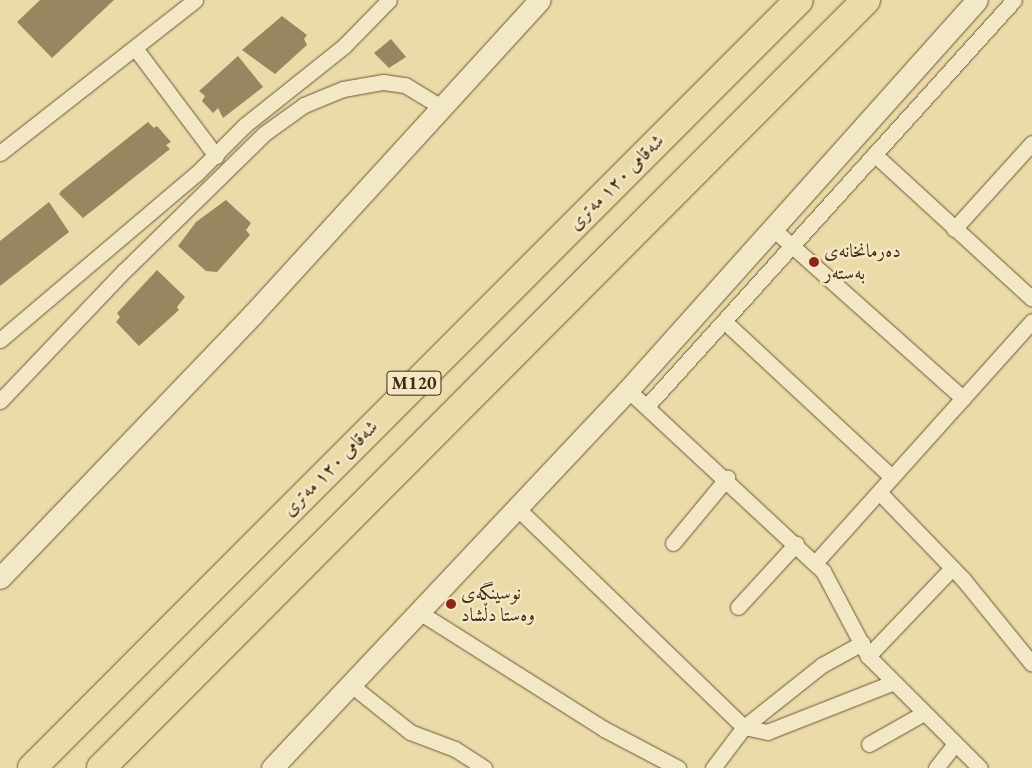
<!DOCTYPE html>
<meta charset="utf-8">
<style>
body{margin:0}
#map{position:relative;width:1032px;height:768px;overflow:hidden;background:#ebdba8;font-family:"EB Garamond",Amiri,serif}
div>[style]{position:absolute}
.building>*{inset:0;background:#99855f}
.roads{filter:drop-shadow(0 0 1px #6c5536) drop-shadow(0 0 1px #6c5536)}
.street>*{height:15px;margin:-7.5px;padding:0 7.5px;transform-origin:7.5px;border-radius:7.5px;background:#f2e8c6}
.secondary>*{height:21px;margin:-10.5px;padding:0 10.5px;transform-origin:10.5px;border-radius:10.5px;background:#f2e8c6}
.highway>*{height:28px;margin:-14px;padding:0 14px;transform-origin:14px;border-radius:14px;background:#ebdba8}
.dots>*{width:14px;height:14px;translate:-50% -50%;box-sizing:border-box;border:2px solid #f2e8c6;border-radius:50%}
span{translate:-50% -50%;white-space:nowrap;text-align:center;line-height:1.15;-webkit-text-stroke:5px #f2e8c6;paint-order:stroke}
.shield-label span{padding:1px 4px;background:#f2e8c6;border:1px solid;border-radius:4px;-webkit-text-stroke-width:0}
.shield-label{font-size:18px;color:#412810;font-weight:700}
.street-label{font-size:19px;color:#412810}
.poi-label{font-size:19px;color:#412810}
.left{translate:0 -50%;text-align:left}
</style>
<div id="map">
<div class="building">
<i style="clip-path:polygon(40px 0,114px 0,52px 58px,17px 22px)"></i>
<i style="clip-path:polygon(282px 16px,307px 35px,304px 39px,307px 45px,275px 74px,242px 50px)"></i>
<i style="clip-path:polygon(391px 39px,406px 57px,389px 68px,374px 53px)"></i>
<i style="clip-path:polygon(238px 56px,263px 87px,223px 118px,218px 108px,213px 113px,202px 101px,205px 96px,199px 91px)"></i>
<i style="clip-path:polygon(148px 122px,154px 128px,157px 126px,171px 142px,166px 145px,170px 149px,83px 218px,59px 194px,61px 191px)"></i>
<i style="clip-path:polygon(226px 200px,251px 223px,246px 230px,250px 235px,217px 272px,206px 271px,178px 246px,196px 222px)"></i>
<i style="clip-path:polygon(49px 202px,69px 232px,0 286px,0 241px)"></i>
<i style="clip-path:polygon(157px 270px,185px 297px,177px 307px,179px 310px,139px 346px,116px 322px,120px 317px,117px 313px)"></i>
</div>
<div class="roads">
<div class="street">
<i style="left:135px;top:48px;width:135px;rotate:53.1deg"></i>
<i style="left:0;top:153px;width:248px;rotate:-38.1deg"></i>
<i style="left:874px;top:154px;width:214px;rotate:42.5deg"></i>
<i style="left:772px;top:228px;width:256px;rotate:41.7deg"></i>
<i style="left:954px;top:229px;width:116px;rotate:-47.8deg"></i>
<i style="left:724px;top:321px;width:229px;rotate:42.9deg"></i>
<i style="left:0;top:340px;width:257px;rotate:-40.3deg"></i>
<i style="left:196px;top:174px;width:69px;rotate:-45deg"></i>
<i style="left:245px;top:125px;width:127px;rotate:-38.6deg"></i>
<i style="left:344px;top:46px;width:64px;rotate:-45.6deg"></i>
<i style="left:628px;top:390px;width:266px;rotate:42.9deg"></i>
<i style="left:823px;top:571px;width:96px;rotate:62.1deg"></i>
<i style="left:868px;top:656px;width:158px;rotate:45deg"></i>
<i style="left:0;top:401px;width:180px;rotate:-46.4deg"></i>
<i style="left:124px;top:271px;width:197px;rotate:-44.4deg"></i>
<i style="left:265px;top:133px;width:48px;rotate:-35.7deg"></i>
<i style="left:304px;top:105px;width:42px;rotate:-22.3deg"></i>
<i style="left:343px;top:89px;width:41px;rotate:-9.9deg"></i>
<i style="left:383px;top:82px;width:22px;rotate:8deg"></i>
<i style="left:405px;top:85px;width:44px;rotate:31.2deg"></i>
<i style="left:647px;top:406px;width:547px;rotate:-47.89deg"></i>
<i style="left:879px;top:492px;width:121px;rotate:46deg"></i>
<i style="left:963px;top:579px;width:109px;rotate:50.9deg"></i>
<i style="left:517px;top:508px;width:315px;rotate:44deg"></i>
<i style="left:744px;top:727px;width:24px;rotate:12deg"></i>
<i style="left:767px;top:732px;width:134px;rotate:-21.4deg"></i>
<i style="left:673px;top:543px;width:85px;rotate:-50.3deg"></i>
<i style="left:815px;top:563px;width:325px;rotate:-48.1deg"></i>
<i style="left:738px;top:607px;width:86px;rotate:-47.4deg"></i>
<i style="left:419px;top:612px;width:219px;rotate:32.3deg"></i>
<i style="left:604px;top:729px;width:84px;rotate:27.8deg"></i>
<i style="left:868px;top:656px;width:122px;rotate:-46.3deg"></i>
<i style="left:351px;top:685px;width:75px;rotate:38.5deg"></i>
<i style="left:410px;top:732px;width:48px;rotate:20.7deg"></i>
<i style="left:455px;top:749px;width:35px;rotate:33deg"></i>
<i style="left:869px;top:744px;width:63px;rotate:-29.4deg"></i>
<i style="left:713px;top:768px;width:51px;rotate:-52.9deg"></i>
<i style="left:744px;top:727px;width:100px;rotate:-38.5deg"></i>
<i style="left:822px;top:665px;width:46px;rotate:-28.8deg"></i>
<i style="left:936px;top:768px;width:31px;rotate:-52deg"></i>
</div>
<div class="secondary">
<i style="left:0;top:578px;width:366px;rotate:-46.2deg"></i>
<i style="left:253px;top:314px;width:425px;rotate:-47.6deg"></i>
<i style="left:272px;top:768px;width:519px;rotate:-46.72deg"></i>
<i style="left:628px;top:390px;width:523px;rotate:-48.18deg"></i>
</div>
<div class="highway">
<i style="left:32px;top:768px;width:1085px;rotate:-45.04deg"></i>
<i style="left:101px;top:768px;width:1084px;rotate:-45.11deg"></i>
</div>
</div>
<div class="dots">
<i style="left:814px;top:262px;background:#8f2418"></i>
<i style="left:451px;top:604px;background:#8f2418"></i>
</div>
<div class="shield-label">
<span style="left:414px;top:383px">M120</span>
</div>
<div class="street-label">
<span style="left:616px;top:182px;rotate:-45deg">شەقامی ١٢٠ مەتری</span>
<span style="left:330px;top:468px;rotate:-45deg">شەقامی ١٢٠ مەتری</span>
</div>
<div class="poi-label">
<span class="left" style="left:824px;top:262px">دەرمانخانەی<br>بەستەر</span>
<span class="left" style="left:461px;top:604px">نوسینگەی<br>وەستا دڵشاد</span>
</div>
</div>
